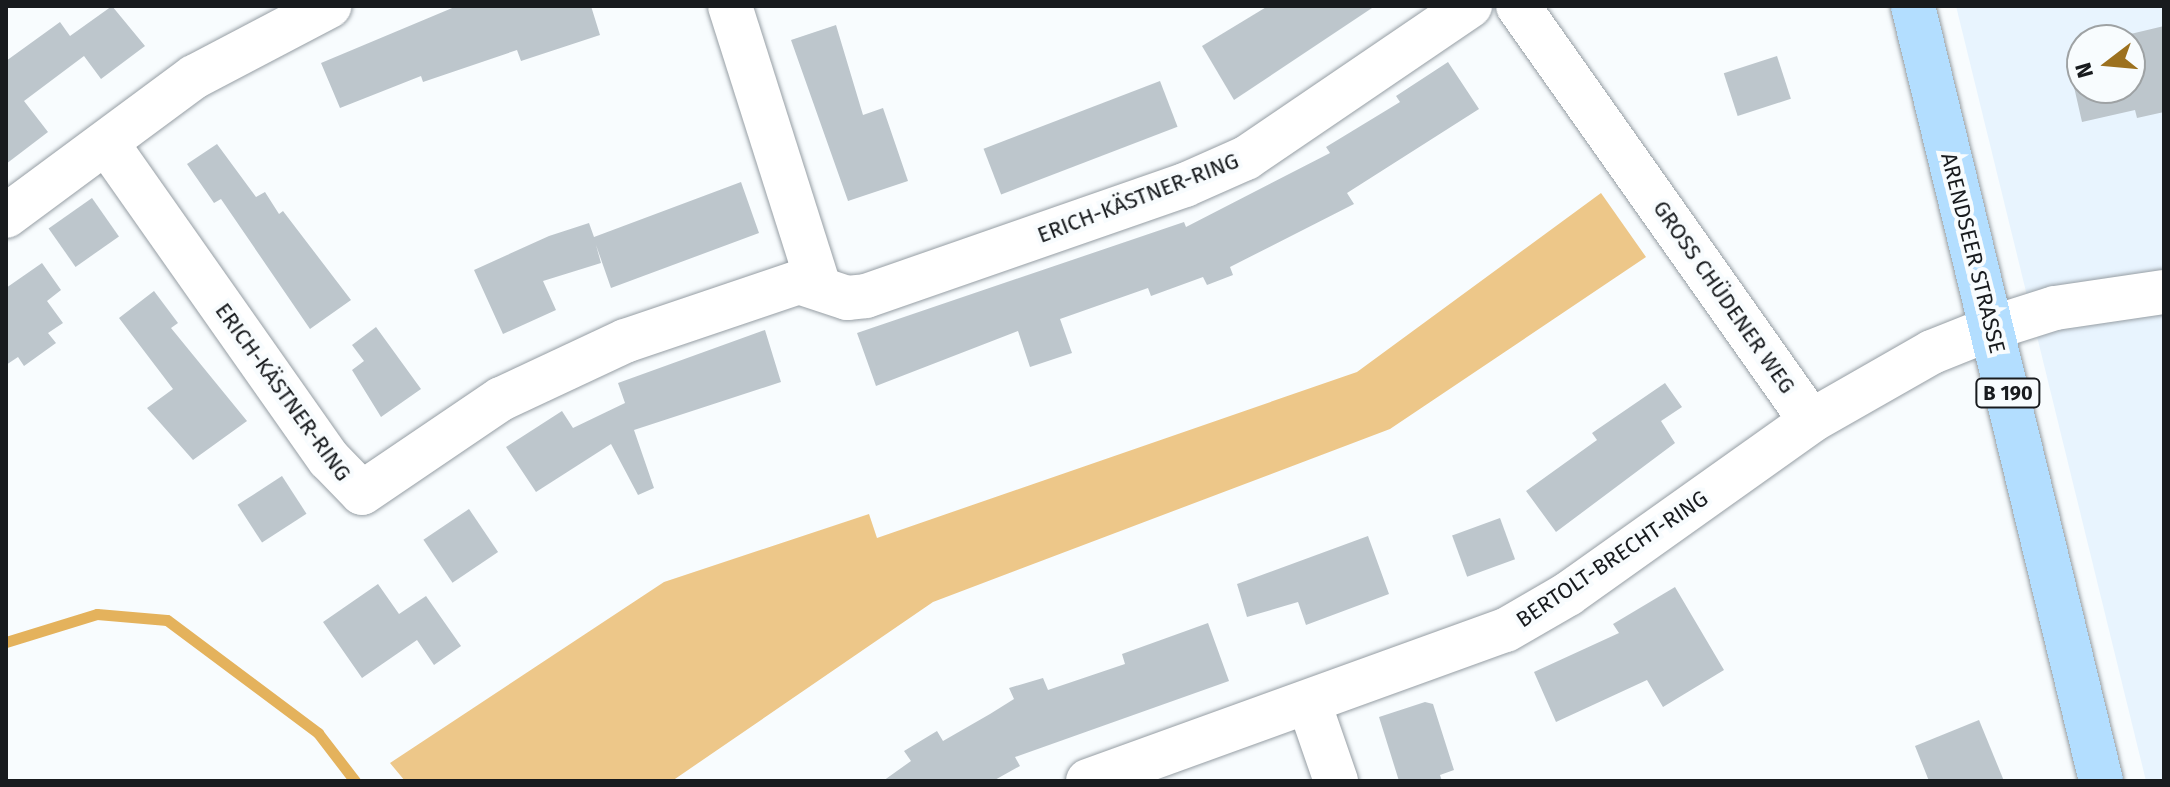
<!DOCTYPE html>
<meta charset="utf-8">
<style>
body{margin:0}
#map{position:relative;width:2170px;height:787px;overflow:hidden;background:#f8fcfe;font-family:"Fira Sans",sans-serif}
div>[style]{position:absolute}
.built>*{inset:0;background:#e8f4fe}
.green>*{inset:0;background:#edc789}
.stream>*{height:11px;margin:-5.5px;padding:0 5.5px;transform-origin:5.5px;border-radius:5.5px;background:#e4b25c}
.building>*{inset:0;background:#bdc6cc;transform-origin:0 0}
.roads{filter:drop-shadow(0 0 2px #969ea4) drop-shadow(0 0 2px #969ea4)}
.minor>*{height:44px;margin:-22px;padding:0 22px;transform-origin:22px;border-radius:22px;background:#fff}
.primary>*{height:44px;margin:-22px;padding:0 22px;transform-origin:22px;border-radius:22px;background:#b3deff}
span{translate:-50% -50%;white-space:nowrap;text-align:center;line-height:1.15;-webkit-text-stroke:8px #f8fcfe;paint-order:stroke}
.shield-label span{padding:2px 6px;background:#f8fcfe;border:2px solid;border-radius:6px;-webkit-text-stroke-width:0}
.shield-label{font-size:20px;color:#181b1e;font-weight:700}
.street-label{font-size:22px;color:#181b1e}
.frame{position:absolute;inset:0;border:8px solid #181b1e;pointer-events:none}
.north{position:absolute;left:2066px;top:24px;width:80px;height:80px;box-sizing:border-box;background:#f8fcfe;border:2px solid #9ea2a4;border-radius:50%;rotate:254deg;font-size:22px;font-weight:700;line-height:32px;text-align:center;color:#181b1e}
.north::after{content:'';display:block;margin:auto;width:28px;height:36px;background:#9c711f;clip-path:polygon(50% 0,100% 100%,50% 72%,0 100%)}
</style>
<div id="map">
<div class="built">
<i style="clip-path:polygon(evenodd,1956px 6px,2164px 6px,2164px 781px,2146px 781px,1956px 6px,2082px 40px,2130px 40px,2130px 88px,2082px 88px,2082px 40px)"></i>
</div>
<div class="green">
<i style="clip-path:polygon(1601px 193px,1646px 257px,1390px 429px,933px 602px,672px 781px,405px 781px,390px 763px,664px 582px,869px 514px,877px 538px,1357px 372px)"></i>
</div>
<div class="stream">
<i style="left:6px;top:642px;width:95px;rotate:-17.1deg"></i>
<i style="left:97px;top:614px;width:70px;rotate:4.9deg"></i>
<i style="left:167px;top:620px;width:189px;rotate:36.8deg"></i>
<i style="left:318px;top:733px;width:61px;rotate:52.4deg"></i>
</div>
<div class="building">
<i style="clip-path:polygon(112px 6px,145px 46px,101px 79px,84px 56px,24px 101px,48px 132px,6px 164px,6px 61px,60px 22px,70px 36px)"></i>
<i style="clip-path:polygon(457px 6px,591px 6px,600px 35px,521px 61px,517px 50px,423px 82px,421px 76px,340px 108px,321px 63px)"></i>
<i style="clip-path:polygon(1268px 6px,1375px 6px,1234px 100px,1202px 46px)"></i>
<i style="clip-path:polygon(836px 25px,863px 115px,883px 108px,908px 181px,848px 201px,791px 40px)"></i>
<i style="clip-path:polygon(2164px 26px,2164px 112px,2137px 118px,2135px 110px,2082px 122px,2067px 56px,2082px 53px,2082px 88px,2130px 88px,2130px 40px,2118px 37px)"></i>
<i style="left:1777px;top:56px;width:45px;height:56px;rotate:72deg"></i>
<i style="clip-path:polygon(1448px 62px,1479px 109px,1347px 193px,1354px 204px,1230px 267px,1233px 275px,1207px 285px,1203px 277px,1151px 296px,1148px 288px,1060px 319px,1072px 353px,1030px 367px,1018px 331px,876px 386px,857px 333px,1184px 222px,1186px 227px,1330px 153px,1326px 147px,1400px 102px,1396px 96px)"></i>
<i style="left:1160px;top:81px;width:49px;height:189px;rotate:69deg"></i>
<i style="clip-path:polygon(217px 144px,256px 197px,265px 192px,279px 214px,283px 211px,351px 300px,310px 329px,221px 199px,214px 203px,187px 164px)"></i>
<i style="clip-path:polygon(741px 182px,759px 233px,611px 288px,596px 245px,601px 263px,543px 281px,556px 310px,503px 334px,474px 270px,549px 236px,589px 223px,594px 237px)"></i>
<i style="left:92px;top:198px;width:47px;height:53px;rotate:55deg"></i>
<i style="clip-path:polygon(42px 263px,61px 290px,47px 301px,63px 323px,48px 333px,56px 343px,24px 366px,18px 357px,6px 365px,6px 288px)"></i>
<i style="clip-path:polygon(154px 291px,178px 323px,171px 328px,247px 421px,193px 460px,147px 408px,173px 389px,119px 318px)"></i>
<i style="clip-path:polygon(376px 327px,421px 389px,381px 417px,352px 370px,364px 361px,352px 345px)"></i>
<i style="clip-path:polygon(765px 330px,781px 382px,634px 430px,654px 488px,638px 495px,611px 444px,536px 492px,506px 447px,562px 411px,573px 428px,625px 403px,618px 383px)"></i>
<i style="clip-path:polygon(1665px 383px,1682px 407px,1661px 421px,1675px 443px,1556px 532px,1526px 491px,1597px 440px,1592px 433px)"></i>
<i style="left:282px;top:476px;width:45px;height:53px;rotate:57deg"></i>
<i style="left:469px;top:509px;width:52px;height:55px;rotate:56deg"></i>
<i style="left:1500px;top:518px;width:44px;height:51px;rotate:70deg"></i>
<i style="clip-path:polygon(1368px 536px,1389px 594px,1306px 625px,1298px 602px,1247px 617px,1237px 584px)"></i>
<i style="clip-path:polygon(378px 584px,399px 614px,426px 596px,461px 646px,434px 665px,417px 640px,362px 678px,323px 622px)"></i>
<i style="clip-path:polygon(1675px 587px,1724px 670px,1663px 707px,1647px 680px,1556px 722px,1534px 672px,1619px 633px,1613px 624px)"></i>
<i style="clip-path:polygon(1208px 623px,1229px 681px,1015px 757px,1020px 766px,993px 781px,883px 781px,911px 761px,904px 751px,937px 731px,943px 741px,990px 714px,1014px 699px,1009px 688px,1043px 678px,1048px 690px,1125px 664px,1122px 654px)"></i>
<i style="clip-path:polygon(1425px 702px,1433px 704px,1454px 770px,1440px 775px,1442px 781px,1399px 781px,1379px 717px)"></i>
<i style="clip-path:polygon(1979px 720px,2004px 781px,1929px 781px,1915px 746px)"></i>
</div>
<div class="roads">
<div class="minor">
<i style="left:730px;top:6px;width:294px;rotate:72.4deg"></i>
<i style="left:1518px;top:6px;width:508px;rotate:54.78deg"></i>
<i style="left:1811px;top:421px;width:139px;rotate:-29.7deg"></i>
<i style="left:1932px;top:352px;width:65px;rotate:-21.8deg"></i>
<i style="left:1992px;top:328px;width:66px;rotate:-17.6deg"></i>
<i style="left:2055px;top:308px;width:110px;rotate:-8.4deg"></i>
<i style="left:108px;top:145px;width:384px;rotate:54.9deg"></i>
<i style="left:329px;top:459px;width:47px;rotate:45.9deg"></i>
<i style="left:362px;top:493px;width:168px;rotate:-34.1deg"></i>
<i style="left:501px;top:399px;width:137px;rotate:-25.1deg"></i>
<i style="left:625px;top:341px;width:184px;rotate:-18.7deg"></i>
<i style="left:799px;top:282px;width:51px;rotate:18.4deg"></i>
<i style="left:847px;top:298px;width:19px;rotate:-6deg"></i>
<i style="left:866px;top:296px;width:338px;rotate:-19.2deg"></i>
<i style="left:1185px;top:185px;width:67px;rotate:-23.9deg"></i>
<i style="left:1246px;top:158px;width:271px;rotate:-34.2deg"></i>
<i style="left:6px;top:216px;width:234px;rotate:-36.5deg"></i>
<i style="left:194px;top:77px;width:153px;rotate:-27.7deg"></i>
<i style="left:1309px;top:703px;width:83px;rotate:70.9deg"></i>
<i style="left:1088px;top:781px;width:444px;rotate:-19.9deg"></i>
<i style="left:1506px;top:630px;width:72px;rotate:-30.1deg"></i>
<i style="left:1568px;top:594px;width:298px;rotate:-35.4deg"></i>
</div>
<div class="primary">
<i style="left:1913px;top:6px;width:797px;rotate:76.36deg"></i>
</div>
</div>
<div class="shield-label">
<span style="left:2008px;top:393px">B 190</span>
</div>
<div class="street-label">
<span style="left:1138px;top:198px;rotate:-21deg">ERICH-KÄSTNER-RING</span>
<span style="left:1973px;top:253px;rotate:76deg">ARENDSEER STRASSE</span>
<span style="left:1724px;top:297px;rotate:55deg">GROSS CHÜDENER WEG</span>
<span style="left:283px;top:392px;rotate:54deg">ERICH-KÄSTNER-RING</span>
<span style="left:1612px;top:559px;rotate:-34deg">BERTOLT-BRECHT-RING</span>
</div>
<div class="frame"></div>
<div class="north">N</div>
</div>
